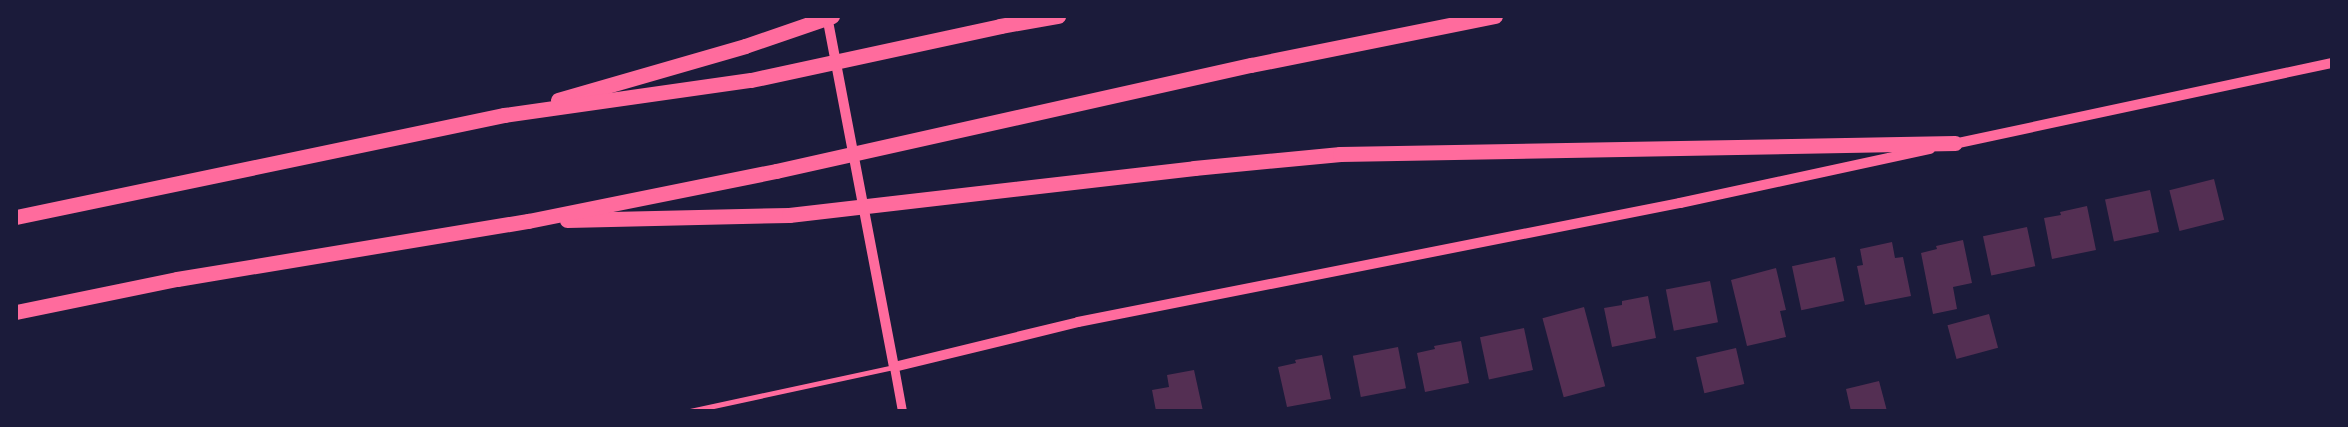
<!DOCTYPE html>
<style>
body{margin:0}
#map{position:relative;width:2348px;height:427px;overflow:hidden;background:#1b1b3a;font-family:"Times New Roman",serif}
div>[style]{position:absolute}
.building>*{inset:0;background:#542f53;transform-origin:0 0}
.minor>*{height:5px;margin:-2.5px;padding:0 2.5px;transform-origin:2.5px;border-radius:2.5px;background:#ff6b9d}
.tertiary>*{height:9px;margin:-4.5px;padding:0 4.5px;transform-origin:4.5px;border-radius:4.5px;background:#ff6b9d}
.secondary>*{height:10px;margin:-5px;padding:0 5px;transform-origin:5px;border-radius:5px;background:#ff6b9d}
.motorway>*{height:15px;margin:-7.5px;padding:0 7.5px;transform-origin:7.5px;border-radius:7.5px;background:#ff6b9d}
span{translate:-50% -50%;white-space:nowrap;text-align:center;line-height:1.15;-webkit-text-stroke:4px #1b1b3a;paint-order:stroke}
.frame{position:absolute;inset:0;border:18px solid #1b1b3a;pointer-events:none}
</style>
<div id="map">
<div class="building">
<i style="left:2214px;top:179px;width:42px;height:46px;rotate:76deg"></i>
<i style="left:2150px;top:190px;width:43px;height:46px;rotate:78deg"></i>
<i style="clip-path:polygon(2087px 206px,2096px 250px,2052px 259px,2044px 218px,2061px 215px,2060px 212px)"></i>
<i style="left:2027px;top:227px;width:40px;height:45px;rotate:78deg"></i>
<i style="clip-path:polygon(1963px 240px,1972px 283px,1953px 287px,1957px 309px,1933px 314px,1921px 253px,1937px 249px,1936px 246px)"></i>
<i style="clip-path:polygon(1892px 242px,1895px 258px,1903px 257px,1911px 296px,1865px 305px,1857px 266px,1863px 265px,1860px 249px)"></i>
<i style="left:1835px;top:257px;width:45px;height:44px;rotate:78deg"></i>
<i style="clip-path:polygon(1776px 268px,1786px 310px,1780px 311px,1786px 337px,1747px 346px,1731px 280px)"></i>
<i style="left:1710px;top:281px;width:42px;height:45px;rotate:79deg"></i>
<i style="clip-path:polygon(1648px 296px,1656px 338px,1612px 347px,1604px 308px,1622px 305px,1622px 301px)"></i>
<i style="left:1584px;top:307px;width:82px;height:43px;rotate:75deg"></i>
<i style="left:1989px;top:314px;width:35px;height:43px;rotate:75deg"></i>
<i style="left:1524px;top:328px;width:43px;height:45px;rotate:78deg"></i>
<i style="clip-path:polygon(1461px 341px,1469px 383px,1425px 392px,1417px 353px,1435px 349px,1434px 346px)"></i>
<i style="left:1398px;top:347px;width:42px;height:46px;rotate:79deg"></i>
<i style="left:1736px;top:348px;width:37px;height:41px;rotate:77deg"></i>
<i style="clip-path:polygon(1322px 355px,1331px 399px,1287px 407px,1278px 367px,1296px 363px,1295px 360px)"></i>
<i style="clip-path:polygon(1194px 370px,1203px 411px,1156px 411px,1152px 390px,1169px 387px,1167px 375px)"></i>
<i style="clip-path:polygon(1879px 381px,1887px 411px,1851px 411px,1846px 389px)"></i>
</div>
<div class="minor">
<i style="left:690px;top:411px;width:209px;rotate:-12.2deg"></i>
</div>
<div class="tertiary">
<i style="left:894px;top:367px;width:45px;rotate:79.7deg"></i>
</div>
<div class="secondary">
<i style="left:827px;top:16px;width:357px;rotate:79.2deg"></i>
<i style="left:894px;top:367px;width:189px;rotate:-13.7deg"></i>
<i style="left:1078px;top:322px;width:614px;rotate:-11.18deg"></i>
<i style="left:1680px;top:203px;width:256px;rotate:-12.2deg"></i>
<i style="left:1949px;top:145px;width:392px;rotate:-12.1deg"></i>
</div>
<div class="motorway">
<i style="left:558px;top:100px;width:195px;rotate:-16.1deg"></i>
<i style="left:745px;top:46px;width:92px;rotate:-19deg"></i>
<i style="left:16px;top:217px;width:499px;rotate:-11.8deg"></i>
<i style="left:504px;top:115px;width:249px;rotate:-8.1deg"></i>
<i style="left:751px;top:80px;width:255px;rotate:-12.2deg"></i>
<i style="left:1000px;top:26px;width:59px;rotate:-9.8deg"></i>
<i style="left:567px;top:220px;width:222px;rotate:-1.3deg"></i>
<i style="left:789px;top:215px;width:408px;rotate:-6.6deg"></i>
<i style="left:1194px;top:168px;width:147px;rotate:-5.5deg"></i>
<i style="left:1340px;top:154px;width:615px;rotate:-1.02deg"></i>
<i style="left:16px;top:312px;width:164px;rotate:-11.6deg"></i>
<i style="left:177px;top:279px;width:356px;rotate:-9.4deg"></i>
<i style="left:528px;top:221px;width:253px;rotate:-11.4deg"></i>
<i style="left:776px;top:171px;width:487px;rotate:-12.6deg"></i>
<i style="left:1251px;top:65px;width:249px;rotate:-11.4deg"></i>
</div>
<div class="frame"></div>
</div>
